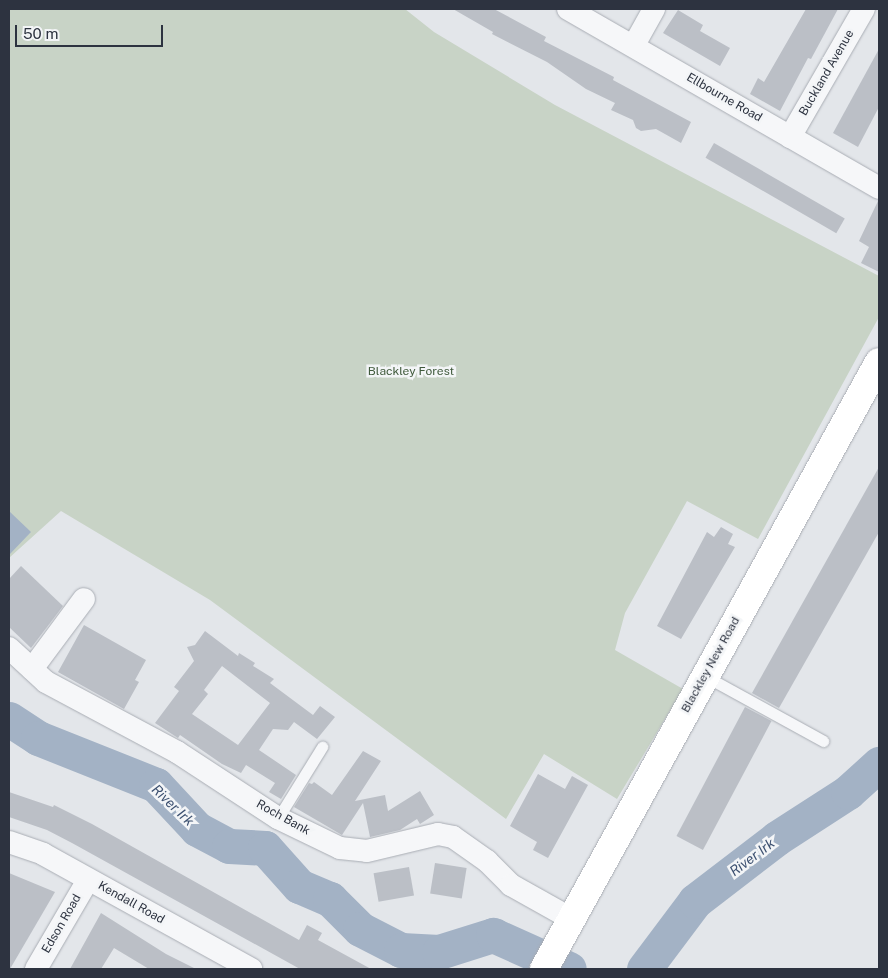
<!DOCTYPE html>
<style>
body{margin:0}
#map{position:relative;width:888px;height:978px;overflow:hidden;background:#e3e6ea;font-family:"Public Sans",sans-serif}
div>[style]{position:absolute}
.green>*{inset:0;background:#c8d3c6}
.water>*{inset:0;background:#a3b2c5}
.river>*{height:35px;margin:-17.5px;padding:0 17.5px;transform-origin:17.5px;border-radius:17.5px;background:#a3b2c5}
.building>*{inset:0;background:#bbbfc6;transform-origin:0 0}
.roads{filter:drop-shadow(0 0 1px #a9adb4) drop-shadow(0 0 1px #a9adb4)}
.lane>*{height:11px;margin:-5.5px;padding:0 5.5px;transform-origin:5.5px;border-radius:5.5px;background:#f6f7f9}
.street>*{height:22px;margin:-11px;padding:0 11px;transform-origin:11px;border-radius:11px;background:#f6f7f9}
.secondary>*{height:28px;margin:-14px;padding:0 14px;transform-origin:14px;border-radius:14px;background:#fff}
span{translate:-50% -50%;white-space:nowrap;text-align:center;line-height:1.15;-webkit-text-stroke:5px #f3f5f7;paint-order:stroke}
.street-label{font-size:12px;color:#2d3340}
.park-label{font-size:12px;color:#405a3c}
.water-label{font-size:14px;color:#3c5070;font-style:italic}
.frame{position:absolute;inset:0;border:10px solid #2d3340;pointer-events:none}
.scale{position:absolute;left:15px;top:25px;width:148px;height:22px;box-sizing:border-box;border:2px solid #2d3340;border-top:0;padding-left:6px;font-size:15px;line-height:18px;white-space:nowrap;color:#2d3340;-webkit-text-stroke:4px #f3f5f7;paint-order:stroke}
</style>
<div id="map">
<div class="green">
<i style="clip-path:polygon(9px 9px,405px 9px,434px 32px,555px 105px,879px 276px,879px 317px,758px 539px,687px 501px,625px 613px,615px 650px,683px 689px,617px 799px,544px 754px,506px 819px,210px 600px,61px 511px,9px 558px)"></i>
</div>
<div class="water">
<i style="clip-path:polygon(9px 511px,31px 532px,9px 555px)"></i>
</div>
<div class="river">
<i style="left:9px;top:719px;width:35px;rotate:33deg"></i>
<i style="left:38px;top:738px;width:127px;rotate:21.7deg"></i>
<i style="left:156px;top:785px;width:60px;rotate:47deg"></i>
<i style="left:197px;top:829px;width:36px;rotate:28deg"></i>
<i style="left:229px;top:846px;width:36px;rotate:3deg"></i>
<i style="left:265px;top:848px;width:51px;rotate:48.2deg"></i>
<i style="left:299px;top:886px;width:34px;rotate:23deg"></i>
<i style="left:330px;top:899px;width:42px;rotate:45deg"></i>
<i style="left:360px;top:929px;width:46px;rotate:27.1deg"></i>
<i style="left:401px;top:950px;width:38px;rotate:3deg"></i>
<i style="left:439px;top:952px;width:57px;rotate:-17.5deg"></i>
<i style="left:493px;top:935px;width:83px;rotate:24.1deg"></i>
<i style="left:644px;top:969px;width:85px;rotate:-53.1deg"></i>
<i style="left:695px;top:901px;width:103px;rotate:-37.5deg"></i>
<i style="left:777px;top:838px;width:85px;rotate:-32.9deg"></i>
<i style="left:848px;top:792px;width:42px;rotate:-42.1deg"></i>
</div>
<div class="building">
<i style="clip-path:polygon(453px 9px,494px 9px,546px 37px,544px 41px,614px 77px,613px 80px,691px 122px,681px 143px,656px 129px,641px 131px,636px 128px,633px 120px,611px 110px,615px 103px,586px 89px,547px 62px,492px 34px,493px 32px)"></i>
<i style="clip-path:polygon(806px 9px,838px 9px,811px 59px,808px 58px,780px 111px,750px 94px,758px 78px,764px 82px)"></i>
<i style="clip-path:polygon(678px 10px,703px 25px,700px 31px,730px 48px,720px 66px,663px 33px)"></i>
<i style="clip-path:polygon(879px 49px,879px 107px,858px 147px,833px 133px)"></i>
<i style="left:714px;top:143px;width:151px;height:17px;rotate:30deg"></i>
<i style="clip-path:polygon(878px 201px,879px 201px,879px 272px,861px 263px,869px 247px,859px 241px)"></i>
<i style="clip-path:polygon(879px 467px,879px 532px,779px 708px,752px 693px)"></i>
<i style="clip-path:polygon(721px 527px,733px 534px,728px 544px,735px 547px,681px 639px,657px 626px,707px 532px,714px 537px)"></i>
<i style="clip-path:polygon(21px 566px,63px 606px,31px 648px,9px 627px,9px 579px)"></i>
<i style="clip-path:polygon(84px 625px,146px 660px,135px 680px,139px 682px,124px 709px,58px 672px)"></i>
<i style="clip-path:polygon(evenodd,205px 631px,238px 656px,239px 653px,255px 663px,253px 666px,274px 679px,270px 683px,313px 715px,320px 706px,335px 717px,317px 739px,294px 722px,288px 730px,273px 729px,259px 750px,296px 775px,281px 799px,269px 792px,275px 783px,246px 765px,241px 773px,222px 764px,180px 735px,178px 738px,155px 723px,179px 691px,174px 687px,194px 661px,187px 647px,195px 645px,205px 631px,222px 666px,270px 703px,238px 745px,192px 714px,208px 694px,204px 690px,222px 666px)"></i>
<i style="left:745px;top:707px;width:30px;height:146px;rotate:28deg"></i>
<i style="clip-path:polygon(363px 751px,381px 761px,355px 801px,385px 795px,388px 811px,420px 791px,434px 815px,420px 824px,417px 819px,400px 830px,370px 837px,363px 803px,342px 835px,294px 807px,309px 783px,312px 784px,314px 782px,332px 795px)"></i>
<i style="clip-path:polygon(538px 774px,565px 789px,572px 776px,588px 785px,548px 858px,533px 850px,537px 842px,510px 826px)"></i>
<i style="clip-path:polygon(9px 792px,53px 807px,54px 805px,92px 824px,299px 940px,307px 925px,322px 933px,318px 940px,371px 969px,300px 969px,72px 843px,47px 830px,9px 817px)"></i>
<i style="left:435px;top:863px;width:32px;height:31px;rotate:9deg"></i>
<i style="left:409px;top:867px;width:29px;height:36px;rotate:80deg"></i>
<i style="clip-path:polygon(9px 873px,55px 892px,10px 969px,9px 969px)"></i>
<i style="clip-path:polygon(101px 913px,166px 954px,196px 969px,149px 969px,114px 948px,101px 969px,70px 969px)"></i>
</div>
<div class="roads">
<div class="lane">
<i style="left:705px;top:676px;width:135px;rotate:28.8deg"></i>
<i style="left:278px;top:818px;width:84px;rotate:-58.2deg"></i>
</div>
<div class="street">
<i style="left:568px;top:9px;width:359px;rotate:29.9deg"></i>
<i style="left:634px;top:45px;width:41px;rotate:-60.9deg"></i>
<i style="left:790px;top:137px;width:148px;rotate:-60deg"></i>
<i style="left:9px;top:648px;width:50px;rotate:42.6deg"></i>
<i style="left:46px;top:682px;width:149px;rotate:28.1deg"></i>
<i style="left:177px;top:752px;width:121px;rotate:33.2deg"></i>
<i style="left:278px;top:818px;width:69px;rotate:25.8deg"></i>
<i style="left:340px;top:848px;width:27px;rotate:6deg"></i>
<i style="left:367px;top:851px;width:73px;rotate:-13.5deg"></i>
<i style="left:438px;top:834px;width:15px;rotate:11deg"></i>
<i style="left:453px;top:837px;width:42px;rotate:35.2deg"></i>
<i style="left:487px;top:861px;width:34px;rotate:45deg"></i>
<i style="left:511px;top:885px;width:68px;rotate:29.2deg"></i>
<i style="left:32px;top:669px;width:87px;rotate:-53.4deg"></i>
<i style="left:9px;top:842px;width:36px;rotate:19deg"></i>
<i style="left:43px;top:854px;width:238px;rotate:28.9deg"></i>
<i style="left:36px;top:969px;width:103px;rotate:-59.7deg"></i>
</div>
<div class="secondary">
<i style="left:544px;top:969px;width:693px;rotate:-61.11deg"></i>
</div>
</div>
<div class="street-label">
<span style="left:827px;top:73px;rotate:-60deg">Buckland Avenue</span>
<span style="left:724px;top:98px;rotate:30deg">Ellbourne Road</span>
<span style="left:711px;top:665px;rotate:-61deg">Blackley New Road</span>
<span style="left:283px;top:818px;rotate:29deg">Roch Bank</span>
<span style="left:131px;top:903px;rotate:29deg">Kendall Road</span>
<span style="left:62px;top:924px;rotate:-60deg">Edson Road</span>
</div>
<div class="park-label">
<span style="left:411px;top:372px">Blackley Forest</span>
</div>
<div class="water-label">
<span style="left:173px;top:805px;rotate:44deg">River Irk</span>
<span style="left:752px;top:857px;rotate:-37deg">River Irk</span>
</div>
<div class="frame"></div>
<div class="scale">50 m</div>
</div>
